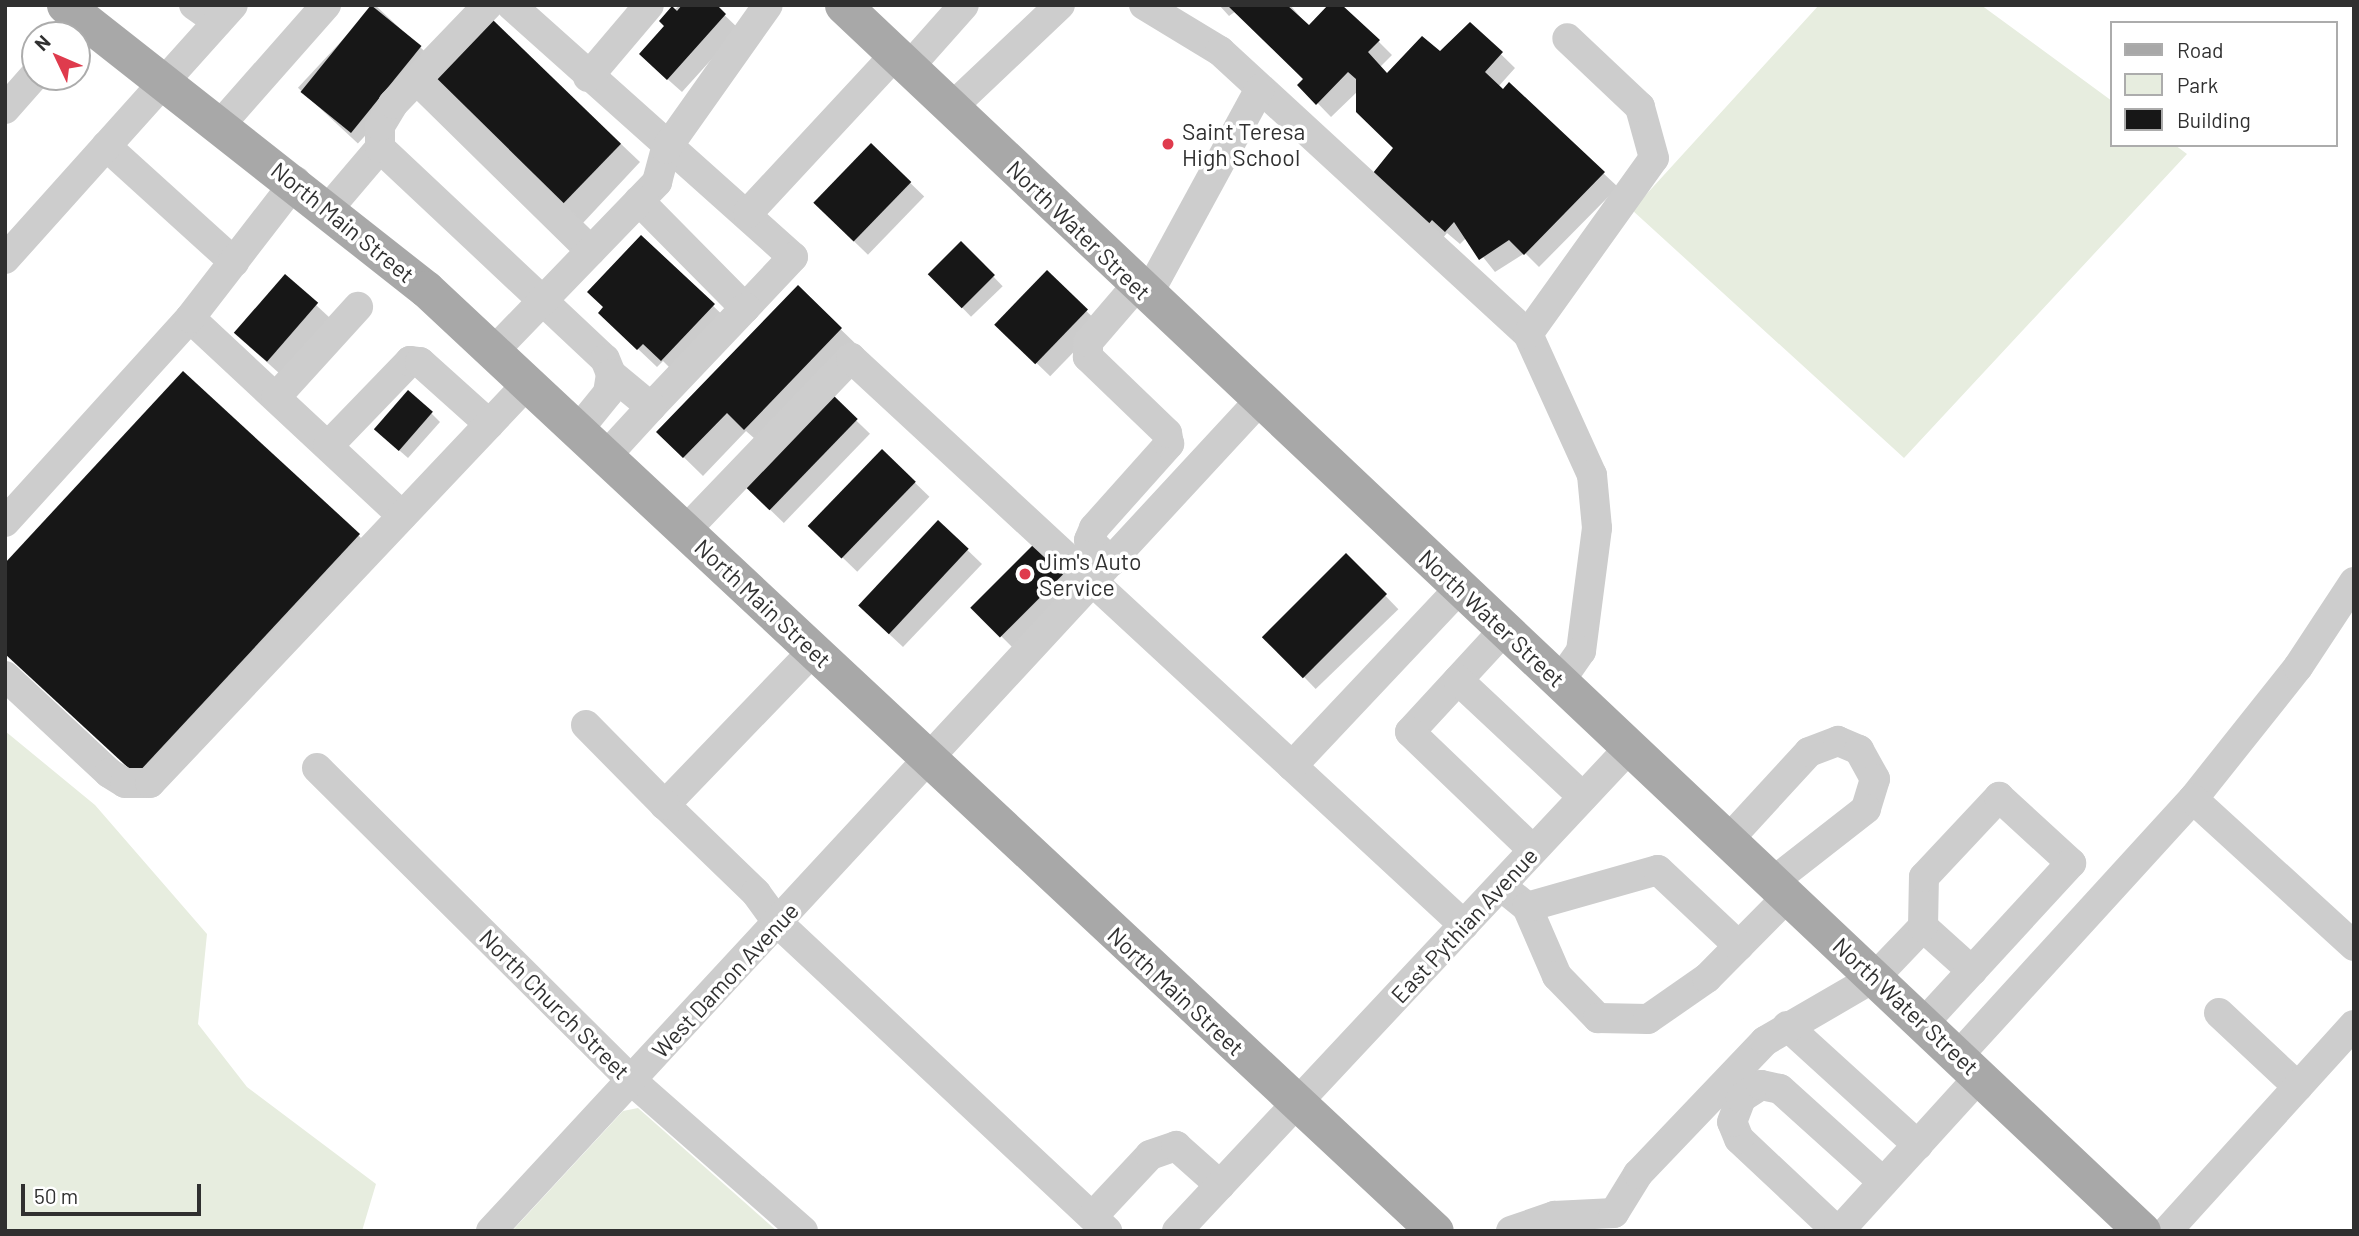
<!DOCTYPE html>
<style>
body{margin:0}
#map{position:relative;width:2359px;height:1236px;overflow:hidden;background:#fff;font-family:Barlow,sans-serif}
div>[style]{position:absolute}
.green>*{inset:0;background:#e7eddf}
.shadow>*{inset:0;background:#0003;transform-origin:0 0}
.building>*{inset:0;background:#171717;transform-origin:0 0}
.minor>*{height:30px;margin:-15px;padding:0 15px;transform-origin:15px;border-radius:15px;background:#cdcdcd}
.major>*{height:37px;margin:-18.5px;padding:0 18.5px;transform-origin:18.5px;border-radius:18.5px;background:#a8a8a8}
.dots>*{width:19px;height:19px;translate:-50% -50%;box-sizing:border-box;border:4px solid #fff;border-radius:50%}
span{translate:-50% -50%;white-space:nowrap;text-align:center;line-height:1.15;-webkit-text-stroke:7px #fff;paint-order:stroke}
.poi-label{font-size:23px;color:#303030}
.left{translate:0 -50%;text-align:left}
.street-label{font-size:23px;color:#303030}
.frame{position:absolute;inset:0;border:7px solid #303030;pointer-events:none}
.legend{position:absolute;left:2110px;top:21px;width:228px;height:126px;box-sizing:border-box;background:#fff;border:2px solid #acacac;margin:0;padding:9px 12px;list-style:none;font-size:21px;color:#303030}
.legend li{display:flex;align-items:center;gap:14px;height:35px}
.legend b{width:35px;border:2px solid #acacac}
.north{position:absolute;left:21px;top:21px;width:70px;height:70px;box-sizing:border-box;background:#fff;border:2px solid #acacac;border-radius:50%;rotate:314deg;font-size:19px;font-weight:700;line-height:28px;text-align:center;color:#303030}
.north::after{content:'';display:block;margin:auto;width:24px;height:32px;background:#df3b4d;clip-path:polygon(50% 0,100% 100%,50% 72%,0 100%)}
.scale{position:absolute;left:21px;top:1184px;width:180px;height:32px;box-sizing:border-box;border:4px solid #303030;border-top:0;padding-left:9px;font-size:21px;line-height:24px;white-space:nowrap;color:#303030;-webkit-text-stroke:5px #fff;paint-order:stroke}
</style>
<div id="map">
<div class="green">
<i style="clip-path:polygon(1819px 5px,1981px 5px,2112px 101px,2112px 145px,2175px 145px,2187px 154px,1904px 458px,1632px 210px)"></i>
<i style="clip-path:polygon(5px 731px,95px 805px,207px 934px,198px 1024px,247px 1087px,376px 1184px,362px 1231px,5px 1231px)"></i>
<i style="clip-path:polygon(638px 1108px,777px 1231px,512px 1231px,623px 1111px)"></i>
</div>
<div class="shadow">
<i style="left:375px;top:5px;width:82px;height:113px;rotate:43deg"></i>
<i style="clip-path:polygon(680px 5px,714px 5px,739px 29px,682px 92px,655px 68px,666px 26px,661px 21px)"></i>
<i style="clip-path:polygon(1219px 5px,1290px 5px,1309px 27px,1378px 41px,1392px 55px,1380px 67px,1387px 75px,1440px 53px,1470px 24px,1515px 68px,1498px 87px,1503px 91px,1509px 85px,1618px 187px,1539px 267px,1525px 253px,1495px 272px,1467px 237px,1460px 244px,1447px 233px,1442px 239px,1376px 173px,1395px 148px,1358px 91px,1331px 117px,1300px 85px,1305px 79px,1236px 11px,1229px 16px)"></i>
<i style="clip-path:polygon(453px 102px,621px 144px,640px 162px,582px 224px)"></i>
<i style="left:871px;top:145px;width:74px;height:81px;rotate:44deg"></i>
<i style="clip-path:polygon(641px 237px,732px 324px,681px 379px,663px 361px,657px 367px,619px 331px)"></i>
<i style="left:961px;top:243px;width:60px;height:44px;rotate:46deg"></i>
<i style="left:1047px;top:273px;width:74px;height:72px;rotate:44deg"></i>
<i style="clip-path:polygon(798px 288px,860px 348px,764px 447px,746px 431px,703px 476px,658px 432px)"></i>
<i style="clip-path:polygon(316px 305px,330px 318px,280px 374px,249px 346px)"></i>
<i style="left:834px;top:399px;width:50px;height:124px;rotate:44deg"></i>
<i style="clip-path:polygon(431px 413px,440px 422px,408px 458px,384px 437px)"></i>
<i style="left:882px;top:451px;width:66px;height:104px;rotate:44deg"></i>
<i style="clip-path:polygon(938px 522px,982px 564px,903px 647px,873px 619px)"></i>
<i style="clip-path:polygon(358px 535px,377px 554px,156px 792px,5px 653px)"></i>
<i style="left:1036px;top:545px;width:59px;height:89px;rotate:45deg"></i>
<i style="left:1347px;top:556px;width:74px;height:115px;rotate:46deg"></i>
</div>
<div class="building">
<i style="left:371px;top:5px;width:65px;height:112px;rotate:39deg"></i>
<i style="clip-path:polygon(682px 5px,717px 5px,726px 14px,667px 80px,639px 54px,664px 26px,659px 21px,672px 6px,677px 11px)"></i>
<i style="clip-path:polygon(1227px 5px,1287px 5px,1309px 25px,1328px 5px,1342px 5px,1380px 40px,1368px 52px,1387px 73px,1422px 36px,1440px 51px,1470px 22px,1503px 52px,1485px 72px,1503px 89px,1509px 82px,1605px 172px,1524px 255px,1509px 240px,1479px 260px,1454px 222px,1445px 232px,1432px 220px,1427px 226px,1373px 173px,1393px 148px,1356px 112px,1356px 79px,1348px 72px,1316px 105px,1297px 85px,1303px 79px)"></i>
<i style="left:493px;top:20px;width:178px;height:88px;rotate:44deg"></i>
<i style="left:871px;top:143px;width:56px;height:83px;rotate:44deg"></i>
<i style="clip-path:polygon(641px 235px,715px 304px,661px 361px,643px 344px,637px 350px,598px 313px,603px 307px,587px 292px)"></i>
<i style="left:961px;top:241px;width:48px;height:47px;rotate:45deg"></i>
<i style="left:1047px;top:270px;width:57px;height:76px;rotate:44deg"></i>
<i style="left:285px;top:274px;width:44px;height:78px;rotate:41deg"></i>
<i style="clip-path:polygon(798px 285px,842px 328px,744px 430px,727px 413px,683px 458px,656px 432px)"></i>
<i style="clip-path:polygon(183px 371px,360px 534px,136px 775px,5px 654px,5px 563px)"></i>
<i style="left:408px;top:390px;width:33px;height:52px;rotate:41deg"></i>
<i style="left:834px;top:396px;width:33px;height:127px;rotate:44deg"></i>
<i style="left:882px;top:449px;width:47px;height:107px;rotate:44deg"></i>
<i style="left:938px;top:520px;width:42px;height:117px;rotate:43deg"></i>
<i style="left:1036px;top:542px;width:42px;height:93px;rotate:45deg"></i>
<i style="left:1346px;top:553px;width:58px;height:119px;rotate:45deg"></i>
</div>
<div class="minor">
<i style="left:194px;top:5px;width:29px;rotate:35deg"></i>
<i style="left:511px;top:5px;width:378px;rotate:41.8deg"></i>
<i style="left:793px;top:257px;width:70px;rotate:133.3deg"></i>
<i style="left:745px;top:308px;width:151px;rotate:-134.7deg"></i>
<i style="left:1144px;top:5px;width:89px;rotate:31.2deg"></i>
<i style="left:1220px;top:51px;width:418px;rotate:42.6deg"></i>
<i style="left:1528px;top:334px;width:155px;rotate:65.6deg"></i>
<i style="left:1592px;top:475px;width:53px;rotate:84.6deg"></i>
<i style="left:1597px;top:528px;width:124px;rotate:97.4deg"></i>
<i style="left:1581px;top:651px;width:37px;rotate:125deg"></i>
<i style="left:908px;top:68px;width:84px;rotate:-48.4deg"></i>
<i style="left:588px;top:77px;width:94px;rotate:-49.7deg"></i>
<i style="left:416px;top:79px;width:245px;rotate:44.5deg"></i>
<i style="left:951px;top:108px;width:150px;rotate:-43.4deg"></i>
<i style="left:5px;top:109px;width:45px;rotate:-48.6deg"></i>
<i style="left:221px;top:124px;width:159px;rotate:-48.6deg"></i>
<i style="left:106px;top:146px;width:173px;rotate:42.2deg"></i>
<i style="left:380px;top:148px;width:308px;rotate:43.2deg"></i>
<i style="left:605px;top:359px;width:16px;rotate:68deg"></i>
<i style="left:611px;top:374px;width:19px;rotate:99deg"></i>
<i style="left:608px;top:393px;width:48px;rotate:129deg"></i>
<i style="left:329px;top:208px;width:79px;rotate:-49.6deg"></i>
<i style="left:380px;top:148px;width:22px;rotate:-90deg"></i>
<i style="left:380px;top:126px;width:26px;rotate:-59deg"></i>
<i style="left:393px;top:104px;width:137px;rotate:-46.2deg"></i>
<i style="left:748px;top:213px;width:216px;rotate:-47.1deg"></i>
<i style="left:5px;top:259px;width:341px;rotate:-48.1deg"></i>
<i style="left:1147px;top:296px;width:236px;rotate:-61.4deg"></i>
<i style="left:190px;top:318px;width:290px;rotate:43deg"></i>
<i style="left:1528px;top:334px;width:216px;rotate:-54.4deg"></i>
<i style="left:1654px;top:158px;width:53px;rotate:-105.4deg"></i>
<i style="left:1640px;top:107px;width:100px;rotate:-136.6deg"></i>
<i style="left:494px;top:351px;width:235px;rotate:-46deg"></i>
<i style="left:657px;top:182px;width:34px;rotate:-75deg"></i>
<i style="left:666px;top:149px;width:176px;rotate:-54.7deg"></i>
<i style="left:276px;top:397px;width:122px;rotate:-47.7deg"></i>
<i style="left:651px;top:407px;width:137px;rotate:-46.5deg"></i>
<i style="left:328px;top:446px;width:118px;rotate:-46deg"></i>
<i style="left:410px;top:361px;width:10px;rotate:6deg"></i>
<i style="left:420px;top:362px;width:93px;rotate:41.9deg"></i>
<i style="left:606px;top:456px;width:67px;rotate:-47.4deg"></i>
<i style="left:651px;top:407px;width:52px;rotate:-140.5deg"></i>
<i style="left:5px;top:522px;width:275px;rotate:-47.8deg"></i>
<i style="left:190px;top:318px;width:173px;rotate:-52.3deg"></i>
<i style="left:685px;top:531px;width:240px;rotate:-46.2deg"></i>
<i style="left:851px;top:358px;width:835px;rotate:42.77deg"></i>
<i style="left:1111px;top:562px;width:31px;rotate:-135deg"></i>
<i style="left:1089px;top:540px;width:13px;rotate:-67deg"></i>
<i style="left:1094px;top:528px;width:113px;rotate:-48.2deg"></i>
<i style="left:1169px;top:444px;width:11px;rotate:-100deg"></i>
<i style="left:1167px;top:433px;width:110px;rotate:-136.1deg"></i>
<i style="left:1088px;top:357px;width:15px;rotate:-90deg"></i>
<i style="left:1088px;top:342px;width:75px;rotate:-49.3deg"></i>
<i style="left:1505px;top:629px;width:140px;rotate:132.7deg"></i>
<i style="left:1410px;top:732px;width:170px;rotate:43.8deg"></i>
<i style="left:813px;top:651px;width:214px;rotate:133.9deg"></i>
<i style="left:665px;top:805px;width:127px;rotate:44deg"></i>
<i style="left:756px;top:893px;width:37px;rotate:54deg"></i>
<i style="left:778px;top:923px;width:451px;rotate:43.1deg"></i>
<i style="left:5px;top:676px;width:142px;rotate:43deg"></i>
<i style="left:109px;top:773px;width:19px;rotate:32deg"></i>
<i style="left:125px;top:783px;width:25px"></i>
<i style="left:150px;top:783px;width:550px;rotate:-46.62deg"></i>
<i style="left:1458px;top:680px;width:171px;rotate:43.1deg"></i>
<i style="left:586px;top:725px;width:112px;rotate:45.4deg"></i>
<i style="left:1292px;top:766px;width:245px;rotate:-46.7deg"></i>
<i style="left:317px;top:768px;width:443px;rotate:44.8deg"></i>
<i style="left:631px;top:1080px;width:229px;rotate:41.3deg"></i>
<i style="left:2193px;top:799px;width:169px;rotate:-51.5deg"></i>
<i style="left:2298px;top:667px;width:102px;rotate:-56.6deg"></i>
<i style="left:1729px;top:839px;width:118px;rotate:-47.4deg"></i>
<i style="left:1809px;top:752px;width:31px;rotate:-21deg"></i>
<i style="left:1838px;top:741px;width:23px;rotate:23deg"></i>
<i style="left:1859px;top:750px;width:33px;rotate:61deg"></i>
<i style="left:1875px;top:779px;width:31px;rotate:107deg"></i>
<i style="left:1866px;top:809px;width:117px;rotate:142deg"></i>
<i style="left:1501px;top:886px;width:33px;rotate:39deg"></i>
<i style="left:1527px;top:907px;width:75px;rotate:66.5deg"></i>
<i style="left:1557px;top:976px;width:59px;rotate:45.7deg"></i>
<i style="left:1598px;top:1018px;width:50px;rotate:1.1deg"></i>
<i style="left:1648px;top:1019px;width:72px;rotate:-34.8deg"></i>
<i style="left:1707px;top:978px;width:117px;rotate:-45.3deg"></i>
<i style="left:1527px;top:907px;width:136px;rotate:-15.8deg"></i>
<i style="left:1658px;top:870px;width:111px;rotate:43.2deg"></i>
<i style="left:1923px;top:927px;width:66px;rotate:41.9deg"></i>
<i style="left:2219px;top:1013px;width:108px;rotate:43.1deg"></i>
<i style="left:1787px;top:1026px;width:177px;rotate:42.3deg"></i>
<i style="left:1959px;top:1055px;width:347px;rotate:-47.6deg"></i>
<i style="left:2193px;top:799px;width:218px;rotate:42.4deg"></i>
<i style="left:1093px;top:1216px;width:83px;rotate:-46.9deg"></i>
<i style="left:1150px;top:1155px;width:28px;rotate:-19deg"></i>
<i style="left:1176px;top:1146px;width:59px;rotate:41.6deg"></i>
<i style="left:491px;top:1231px;width:1129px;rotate:-47.22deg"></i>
<i style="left:1177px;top:1231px;width:664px;rotate:-46.89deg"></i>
<i style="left:1511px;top:1231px;width:46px;rotate:-19.2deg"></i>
<i style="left:1554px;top:1216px;width:60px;rotate:-2.9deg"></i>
<i style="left:1614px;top:1213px;width:46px;rotate:-58.4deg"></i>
<i style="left:1638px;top:1174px;width:184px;rotate:-46.3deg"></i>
<i style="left:1765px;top:1041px;width:127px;rotate:-30.2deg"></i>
<i style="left:1875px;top:977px;width:69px;rotate:-46.2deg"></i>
<i style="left:1923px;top:927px;width:50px;rotate:-88.9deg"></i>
<i style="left:1924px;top:877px;width:110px;rotate:-46.8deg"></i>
<i style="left:1999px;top:797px;width:98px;rotate:42.5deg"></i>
<i style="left:2071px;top:863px;width:217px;rotate:132.6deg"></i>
<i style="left:1837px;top:1231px;width:134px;rotate:-136.8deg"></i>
<i style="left:1739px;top:1139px;width:18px;rotate:-112deg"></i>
<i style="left:1732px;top:1122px;width:26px;rotate:-69deg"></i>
<i style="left:1741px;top:1098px;width:24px;rotate:-33deg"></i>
<i style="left:1761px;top:1085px;width:19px;rotate:12deg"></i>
<i style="left:1780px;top:1089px;width:139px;rotate:42.1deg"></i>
<i style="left:1839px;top:1231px;width:210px;rotate:-47.7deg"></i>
<i style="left:2167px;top:1231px;width:278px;rotate:-47.8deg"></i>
</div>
<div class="major">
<i style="left:65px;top:5px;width:459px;rotate:38.2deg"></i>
<i style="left:426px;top:289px;width:1380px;rotate:43.03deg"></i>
<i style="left:843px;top:5px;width:1786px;rotate:43.34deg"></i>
</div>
<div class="dots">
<i style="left:1168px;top:144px;background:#df3b4d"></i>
<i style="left:1025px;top:574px;background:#df3b4d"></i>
</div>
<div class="poi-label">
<span class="left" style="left:1182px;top:144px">Saint Teresa<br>High School</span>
<span class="left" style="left:1039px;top:574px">Jim's Auto<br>Service</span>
</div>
<div class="street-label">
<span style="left:343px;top:222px;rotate:39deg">North Main Street</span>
<span style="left:1079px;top:230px;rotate:44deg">North Water Street</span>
<span style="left:763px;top:603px;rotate:43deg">North Main Street</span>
<span style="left:1492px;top:618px;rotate:43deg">North Water Street</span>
<span style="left:1464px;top:925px;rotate:-47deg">East Pythian Avenue</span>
<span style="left:725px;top:980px;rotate:-47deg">West Damon Avenue</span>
<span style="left:1176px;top:991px;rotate:43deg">North Main Street</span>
<span style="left:555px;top:1004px;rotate:45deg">North Church Street</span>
<span style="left:1906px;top:1006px;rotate:43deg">North Water Street</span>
</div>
<div class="frame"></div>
<ul class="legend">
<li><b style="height:9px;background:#a8a8a8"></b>Road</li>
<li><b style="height:19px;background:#e7eddf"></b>Park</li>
<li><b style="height:19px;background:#171717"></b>Building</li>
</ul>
<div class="north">N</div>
<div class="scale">50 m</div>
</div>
